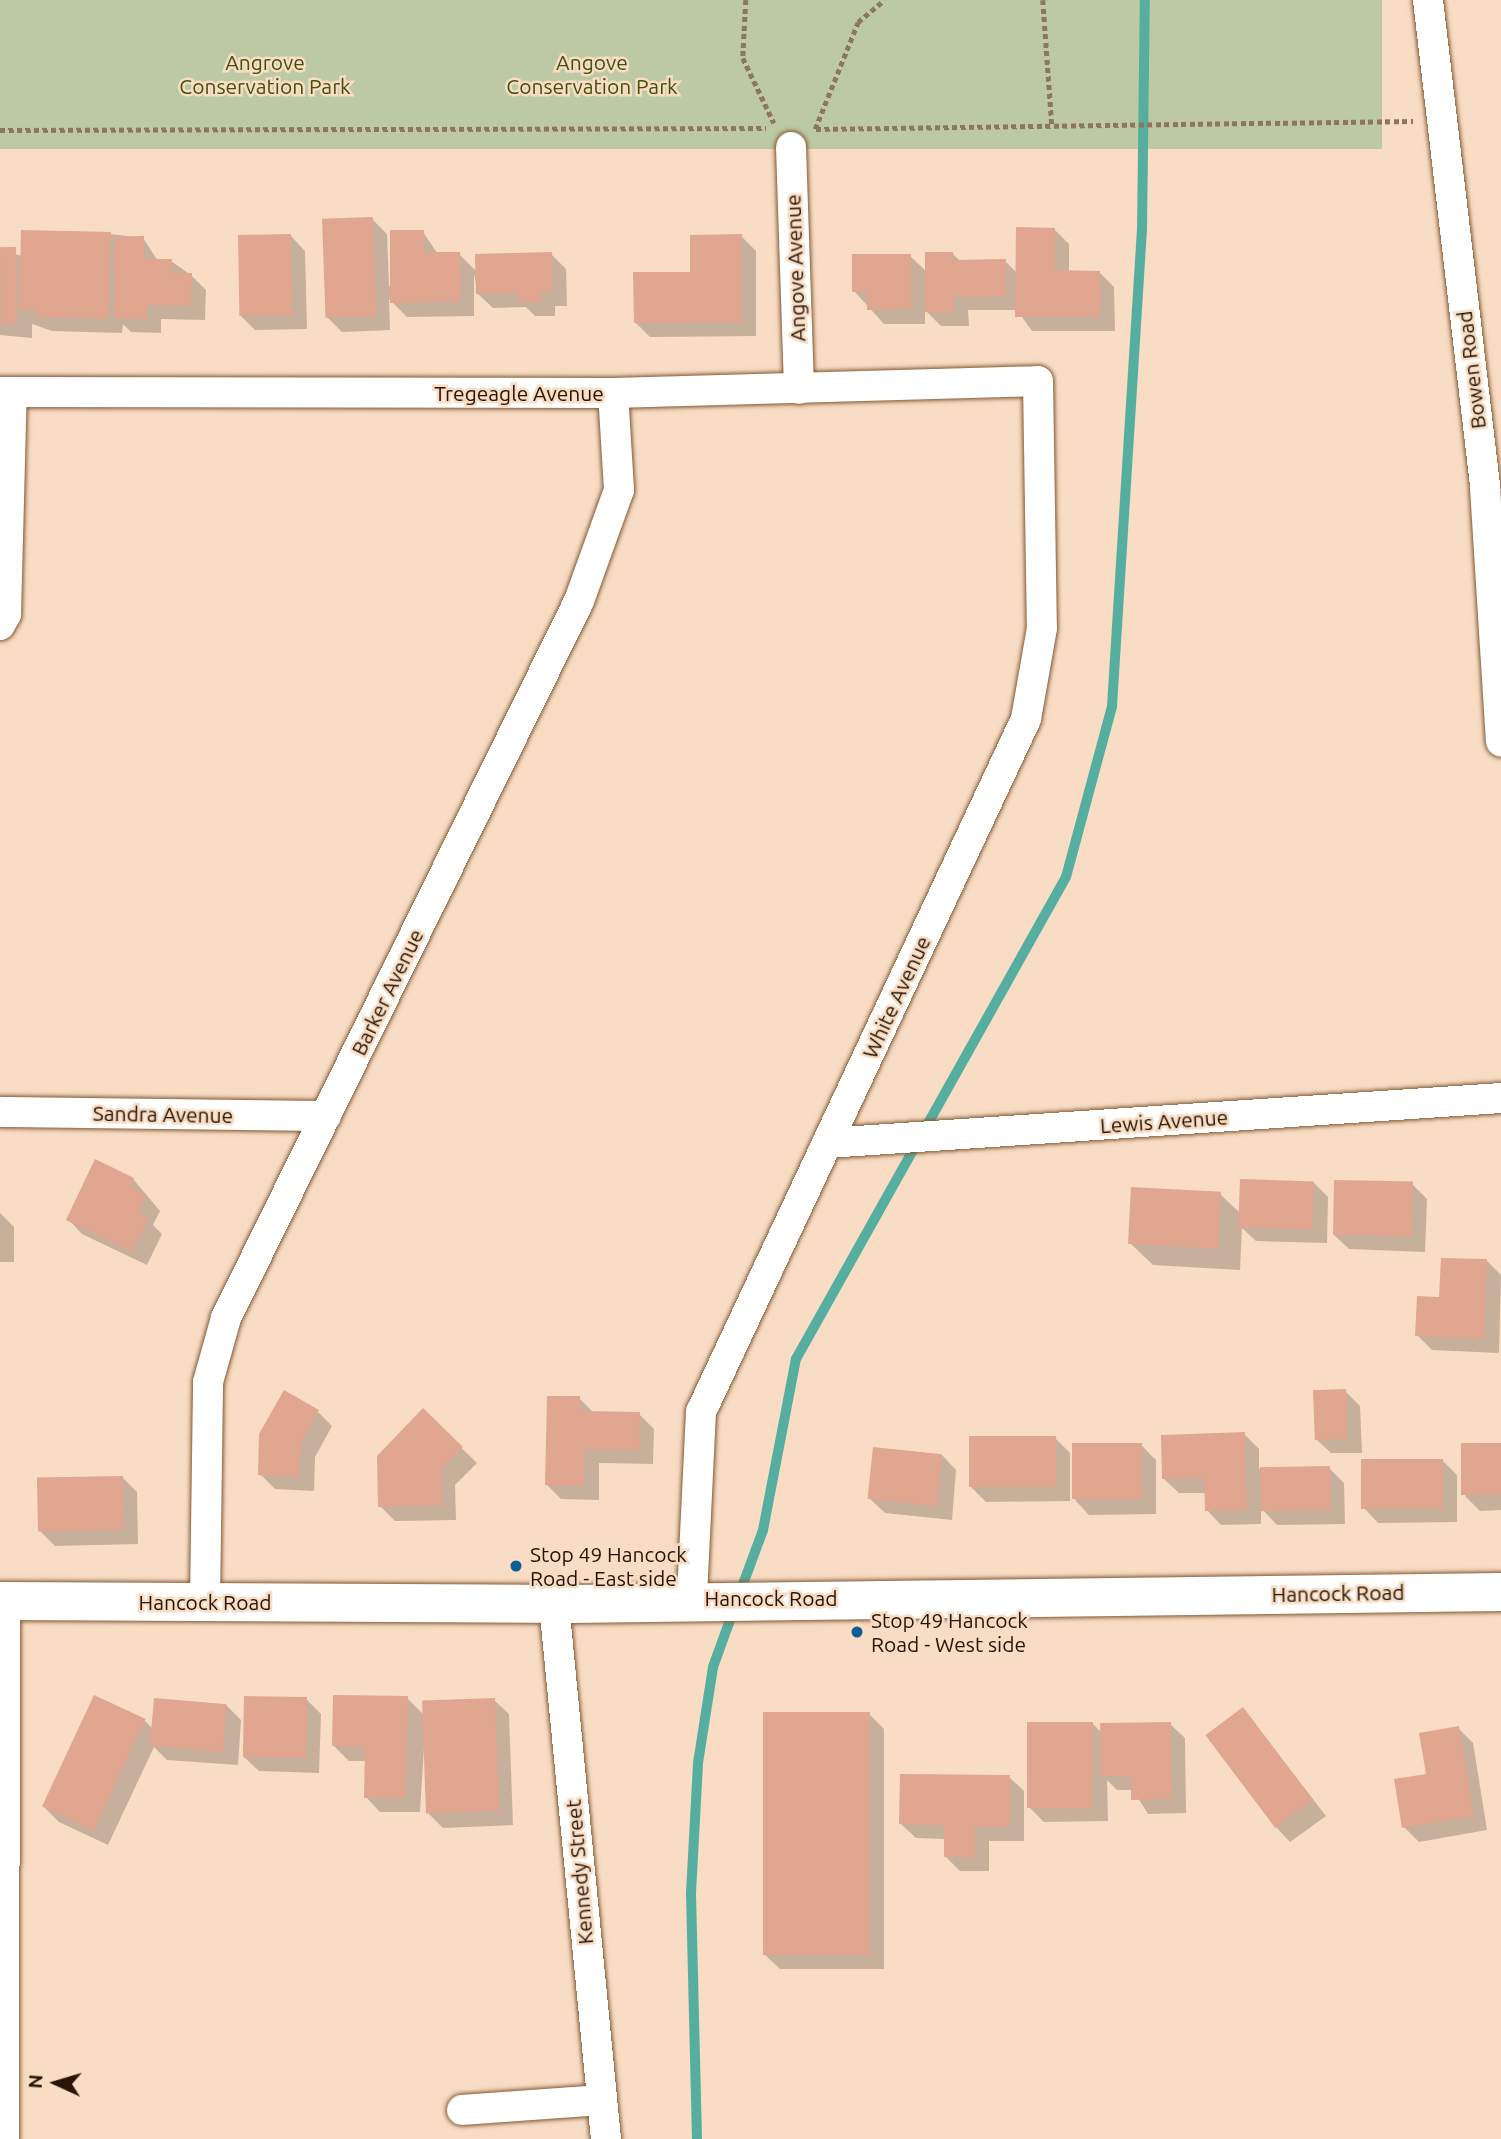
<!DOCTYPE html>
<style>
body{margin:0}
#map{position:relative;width:1501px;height:2139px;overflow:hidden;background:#f8dcc4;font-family:Ubuntu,sans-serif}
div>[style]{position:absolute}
.green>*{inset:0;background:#bcc9a3;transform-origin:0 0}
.shadow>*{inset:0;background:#0003}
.stream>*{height:10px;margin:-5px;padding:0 5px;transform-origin:5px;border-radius:5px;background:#56aea1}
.building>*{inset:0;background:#e0a68f;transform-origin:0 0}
.path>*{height:4.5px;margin-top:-2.25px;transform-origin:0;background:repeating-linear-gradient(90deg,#8c7662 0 5px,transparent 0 8.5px)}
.roads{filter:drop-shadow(0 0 2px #825933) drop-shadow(0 0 2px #825933)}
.street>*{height:30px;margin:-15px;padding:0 15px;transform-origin:15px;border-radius:15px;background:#fff}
.secondary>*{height:38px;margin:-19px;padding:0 19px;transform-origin:19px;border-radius:19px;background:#fff}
.dots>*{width:19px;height:19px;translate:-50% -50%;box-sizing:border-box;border:4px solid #f8dcc4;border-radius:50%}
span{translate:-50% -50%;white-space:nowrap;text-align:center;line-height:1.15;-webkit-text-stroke:5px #f8dcc4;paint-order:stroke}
.park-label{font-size:21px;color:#40510b}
.street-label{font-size:21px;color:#261506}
.poi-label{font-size:21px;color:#261506}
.left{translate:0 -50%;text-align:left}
.north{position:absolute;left:21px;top:2048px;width:70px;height:70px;-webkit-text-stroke:5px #f8dcc4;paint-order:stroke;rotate:274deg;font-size:19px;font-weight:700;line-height:28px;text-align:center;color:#261506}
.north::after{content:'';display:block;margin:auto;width:24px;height:32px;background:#261506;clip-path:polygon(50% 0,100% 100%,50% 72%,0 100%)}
</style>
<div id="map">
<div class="green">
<i style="left:0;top:0;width:1382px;height:149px"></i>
</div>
<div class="shadow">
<i style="clip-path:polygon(372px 219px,387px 234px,389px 287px,423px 232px,438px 254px,459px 254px,477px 272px,551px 254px,566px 269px,567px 306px,555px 306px,555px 316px,535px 316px,526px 307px,493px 308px,478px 294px,474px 274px,474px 316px,407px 317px,389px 299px,390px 330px,342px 332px,327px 317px)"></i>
<i style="clip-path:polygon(1054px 229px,1069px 244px,1069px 272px,1100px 273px,1114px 287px,1115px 331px,1032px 331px,1017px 310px,968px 310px,969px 326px,941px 326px,925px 310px,925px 324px,884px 324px,854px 291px,910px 256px,927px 272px,952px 253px,960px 261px,1005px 261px,1017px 273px)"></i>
<i style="clip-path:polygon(110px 234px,143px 238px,158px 261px,171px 261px,191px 275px,206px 290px,205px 320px,161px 319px,161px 333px,131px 332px,123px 324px,122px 333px,52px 331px,32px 324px,32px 338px,0 335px,0 250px,22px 256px)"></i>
<i style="clip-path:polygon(291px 236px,305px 251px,307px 329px,255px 330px,240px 315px)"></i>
<i style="clip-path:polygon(741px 236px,756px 251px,756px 336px,650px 337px,635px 322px)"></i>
<i style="clip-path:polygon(133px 1179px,160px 1211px,153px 1225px,162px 1234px,147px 1265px,82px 1234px,68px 1219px)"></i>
<i style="clip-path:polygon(1314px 1183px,1328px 1197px,1327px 1243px,1256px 1241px,1242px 1228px,1240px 1270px,1153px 1265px,1130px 1243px,1220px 1194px,1241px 1214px)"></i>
<i style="clip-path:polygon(1412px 1184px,1427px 1199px,1425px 1252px,1349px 1249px,1334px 1235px)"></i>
<i style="clip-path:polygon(0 1213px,14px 1227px,14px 1262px,0 1262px)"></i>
<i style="clip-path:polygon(1487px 1261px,1501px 1275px,1499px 1353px,1432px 1350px,1417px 1335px,1441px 1299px)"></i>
<i style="clip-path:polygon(1345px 1391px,1360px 1406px,1362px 1453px,1331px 1453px,1316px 1439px)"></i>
<i style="clip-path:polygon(579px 1398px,594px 1413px,639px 1414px,654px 1429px,653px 1464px,599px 1463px,599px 1500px,561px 1499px,546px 1484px)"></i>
<i style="clip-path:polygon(423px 1411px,477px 1463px,455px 1485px,456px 1520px,395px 1521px,380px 1506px)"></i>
<i style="clip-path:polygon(318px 1412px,332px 1426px,315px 1457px,314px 1491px,275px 1489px,260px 1474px)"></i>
<i style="clip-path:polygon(1244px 1434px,1259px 1449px,1259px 1469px,1329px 1468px,1344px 1483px,1345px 1524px,1277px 1525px,1261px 1508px,1261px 1524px,1221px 1525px,1207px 1510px,1206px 1493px,1179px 1493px,1164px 1479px)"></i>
<i style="clip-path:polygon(1055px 1438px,1070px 1453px,1070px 1501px,986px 1502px,971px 1487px)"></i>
<i style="clip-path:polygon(1141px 1445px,1156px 1460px,1156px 1514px,1089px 1515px,1075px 1500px)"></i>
<i style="clip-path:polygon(1501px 1445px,1501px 1510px,1480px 1511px,1465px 1496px)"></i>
<i style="clip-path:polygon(942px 1455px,956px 1470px,952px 1520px,885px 1513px,870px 1499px)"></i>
<i style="clip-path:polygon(1443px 1461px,1457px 1475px,1457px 1522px,1378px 1523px,1364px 1508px)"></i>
<i style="clip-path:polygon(122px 1477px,137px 1492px,138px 1544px,55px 1546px,40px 1531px)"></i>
<i style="clip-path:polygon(407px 1698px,424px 1715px,494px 1700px,509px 1714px,513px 1825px,443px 1828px,428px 1813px,425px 1731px,420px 1812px,380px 1812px,366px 1797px,366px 1761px,349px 1761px,334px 1746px)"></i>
<i style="clip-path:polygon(306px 1699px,321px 1714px,319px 1773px,259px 1771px,244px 1757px)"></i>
<i style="clip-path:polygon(227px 1706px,241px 1720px,238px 1765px,167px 1760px,154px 1747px,108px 1845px,59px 1822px,44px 1807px,145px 1721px,154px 1730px)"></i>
<i style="clip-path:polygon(1243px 1709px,1326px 1816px,1290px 1842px,1276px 1827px)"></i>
<i style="clip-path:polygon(869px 1714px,884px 1729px,884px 1969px,780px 1969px,765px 1955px)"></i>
<i style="clip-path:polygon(1092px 1723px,1102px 1733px,1170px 1724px,1185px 1738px,1186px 1813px,1148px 1814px,1133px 1790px,1117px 1790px,1107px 1780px,1108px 1821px,1044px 1822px,1029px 1807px)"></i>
<i style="clip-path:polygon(1458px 1728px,1473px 1743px,1487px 1830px,1419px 1842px,1404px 1827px)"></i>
<i style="clip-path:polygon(1009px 1777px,1024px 1791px,1024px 1841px,989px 1841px,989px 1871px,960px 1871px,945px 1856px,945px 1839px,916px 1838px,901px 1824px)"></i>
</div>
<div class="stream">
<i style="left:739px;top:1595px;width:69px;rotate:-69.7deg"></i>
<i style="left:763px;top:1530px;width:174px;rotate:-79.1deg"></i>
<i style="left:796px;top:1359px;width:552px;rotate:-60.74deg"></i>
<i style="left:1066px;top:877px;width:177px;rotate:-74.9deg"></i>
<i style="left:1112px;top:706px;width:477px;rotate:-86.4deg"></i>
<i style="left:1142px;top:230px;width:230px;rotate:-89.3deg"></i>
<i style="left:697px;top:2139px;width:246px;rotate:-91.4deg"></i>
<i style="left:691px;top:1893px;width:130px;rotate:-86.9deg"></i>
<i style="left:698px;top:1763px;width:97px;rotate:-81.1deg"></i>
<i style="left:713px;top:1667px;width:62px;rotate:-70.1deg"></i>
</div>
<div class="building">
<i style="left:373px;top:217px;width:99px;height:51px;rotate:88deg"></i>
<i style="clip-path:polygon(1016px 227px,1055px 228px,1055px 270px,1100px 271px,1100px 317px,1015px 317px)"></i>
<i style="clip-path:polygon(21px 230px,111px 232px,108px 319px,36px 317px,36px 310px,19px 310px)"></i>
<i style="clip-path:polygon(390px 230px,424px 230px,424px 252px,460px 252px,460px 302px,390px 303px)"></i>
<i style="left:291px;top:234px;width:81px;height:53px;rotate:89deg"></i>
<i style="clip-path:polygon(742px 234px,742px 322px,634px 323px,633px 272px,690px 272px,690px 235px)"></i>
<i style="clip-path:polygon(144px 236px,144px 259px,172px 259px,171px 273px,192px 273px,191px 306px,147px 305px,147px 319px,114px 318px,115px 237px)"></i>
<i style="left:16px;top:247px;width:77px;height:16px;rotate:89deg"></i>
<i style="clip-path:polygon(552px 252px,553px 292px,541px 292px,541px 302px,518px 302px,518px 293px,476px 294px,475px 254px)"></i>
<i style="clip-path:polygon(925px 252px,953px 252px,953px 260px,1006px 259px,1006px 296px,954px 296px,954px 312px,925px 312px)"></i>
<i style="clip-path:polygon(852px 254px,911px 254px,911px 309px,867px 310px,867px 292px,852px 292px)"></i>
<i style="clip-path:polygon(95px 1159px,134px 1178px,130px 1187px,147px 1195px,138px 1213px,149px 1218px,132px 1252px,66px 1220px)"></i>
<i style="left:1240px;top:1179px;width:74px;height:48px;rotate:2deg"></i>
<i style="left:1334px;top:1180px;width:79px;height:55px;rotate:1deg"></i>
<i style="left:1131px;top:1187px;width:90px;height:57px;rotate:3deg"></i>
<i style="clip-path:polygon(1441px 1258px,1487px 1259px,1485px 1339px,1415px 1336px,1417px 1296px,1439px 1297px)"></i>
<i style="left:1346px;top:1389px;width:50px;height:33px;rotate:88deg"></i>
<i style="clip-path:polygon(284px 1390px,319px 1410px,301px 1442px,299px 1477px,258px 1475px,259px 1434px)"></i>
<i style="clip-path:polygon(547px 1396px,580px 1396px,580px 1411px,640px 1412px,639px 1450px,585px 1449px,584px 1486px,545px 1485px)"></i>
<i style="clip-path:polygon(423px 1408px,463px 1447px,441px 1470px,442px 1505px,378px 1507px,377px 1456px)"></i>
<i style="clip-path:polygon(1245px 1432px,1247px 1510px,1205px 1511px,1204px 1478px,1162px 1479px,1161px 1435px)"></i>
<i style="left:1056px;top:1436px;width:51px;height:87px;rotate:90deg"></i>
<i style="left:1142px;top:1443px;width:56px;height:70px;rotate:90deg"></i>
<i style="left:1501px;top:1443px;width:52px;height:40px;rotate:90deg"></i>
<i style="left:873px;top:1447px;width:69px;height:52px;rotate:6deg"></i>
<i style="left:1361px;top:1459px;width:82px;height:50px"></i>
<i style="left:1330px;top:1466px;width:44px;height:70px;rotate:89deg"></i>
<i style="left:123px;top:1476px;width:54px;height:86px;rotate:89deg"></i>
<i style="left:94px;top:1695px;width:57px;height:123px;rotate:25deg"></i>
<i style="clip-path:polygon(333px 1695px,408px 1696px,406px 1798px,364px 1798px,365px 1747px,332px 1746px)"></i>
<i style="left:244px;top:1696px;width:63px;height:61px;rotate:1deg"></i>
<i style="left:154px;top:1698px;width:73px;height:48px;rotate:5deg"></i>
<i style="left:495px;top:1698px;width:113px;height:73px;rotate:88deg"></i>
<i style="left:1243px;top:1707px;width:116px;height:47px;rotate:53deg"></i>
<i style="left:870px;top:1712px;width:243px;height:107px;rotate:90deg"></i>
<i style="left:1027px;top:1722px;width:66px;height:86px"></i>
<i style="clip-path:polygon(1171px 1722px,1172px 1799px,1131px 1800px,1131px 1776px,1101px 1776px,1100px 1723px)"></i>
<i style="clip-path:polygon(1459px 1726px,1474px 1816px,1402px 1828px,1394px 1779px,1426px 1774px,1419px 1733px)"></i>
<i style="clip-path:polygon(900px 1774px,1010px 1775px,1010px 1827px,975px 1827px,975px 1857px,944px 1857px,944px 1825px,899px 1824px)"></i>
</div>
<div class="path">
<i style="left:746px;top:0;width:58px;rotate:93deg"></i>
<i style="left:743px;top:58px;width:72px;rotate:64.5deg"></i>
<i style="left:1043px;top:0;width:126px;rotate:85.9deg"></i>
<i style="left:815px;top:129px;width:115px;rotate:-68.1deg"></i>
<i style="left:858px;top:22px;width:34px;rotate:-40deg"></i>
<i style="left:816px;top:129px;width:597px;rotate:-0.77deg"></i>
<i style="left:0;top:130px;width:766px;rotate:-0.15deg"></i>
</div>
<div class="roads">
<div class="street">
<i style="left:1428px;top:0;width:491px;rotate:83.3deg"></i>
<i style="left:1485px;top:488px;width:254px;rotate:86.4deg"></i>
<i style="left:791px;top:147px;width:242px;rotate:88.1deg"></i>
<i style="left:0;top:392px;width:613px;rotate:0.09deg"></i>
<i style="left:613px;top:393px;width:425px;rotate:-1.6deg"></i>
<i style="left:1038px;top:381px;width:247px;rotate:89.1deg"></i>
<i style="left:1042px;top:628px;width:92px;rotate:100deg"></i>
<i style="left:1026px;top:719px;width:765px;rotate:115.13deg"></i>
<i style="left:701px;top:1412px;width:187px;rotate:92.8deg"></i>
<i style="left:0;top:625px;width:13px;rotate:-61deg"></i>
<i style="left:6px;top:614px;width:222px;rotate:-88.5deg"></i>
<i style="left:0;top:1112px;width:326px;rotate:0.7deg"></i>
<i style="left:827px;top:1143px;width:676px;rotate:-3.82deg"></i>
<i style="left:205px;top:1602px;width:220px;rotate:-89.2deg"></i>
<i style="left:208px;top:1382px;width:66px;rotate:-74.3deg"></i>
<i style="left:226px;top:1318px;width:799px;rotate:-63.79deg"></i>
<i style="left:579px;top:601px;width:118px;rotate:-70.2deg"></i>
<i style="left:619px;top:490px;width:97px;rotate:-93.5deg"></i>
<i style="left:554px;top:1604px;width:538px;rotate:84.45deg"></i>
<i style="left:462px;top:2110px;width:139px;rotate:-4.1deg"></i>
<i style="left:4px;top:2139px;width:538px;rotate:-89.89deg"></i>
</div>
<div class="secondary">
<i style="left:0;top:1601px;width:570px;rotate:0.3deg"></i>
<i style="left:570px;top:1604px;width:931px;rotate:-0.74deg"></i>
</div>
</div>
<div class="dots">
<i style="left:516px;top:1566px;background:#0a5e90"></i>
<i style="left:857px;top:1632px;background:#0a5e90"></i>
</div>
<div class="park-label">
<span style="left:265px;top:74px">Angrove<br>Conservation Park</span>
<span style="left:592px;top:74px">Angove<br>Conservation Park</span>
</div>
<div class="street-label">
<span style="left:795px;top:268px;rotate:-92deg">Angove Avenue</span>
<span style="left:1471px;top:370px;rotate:-97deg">Bowen Road</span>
<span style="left:519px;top:393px">Tregeagle Avenue</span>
<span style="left:387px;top:992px;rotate:-64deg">Barker Avenue</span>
<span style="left:896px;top:997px;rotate:-65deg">White Avenue</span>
<span style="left:163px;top:1114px;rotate:1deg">Sandra Avenue</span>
<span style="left:1164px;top:1121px;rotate:-4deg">Lewis Avenue</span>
<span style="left:1338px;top:1593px;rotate:-1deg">Hancock Road</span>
<span style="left:771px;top:1598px">Hancock Road</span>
<span style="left:205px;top:1602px">Hancock Road</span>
<span style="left:579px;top:1872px;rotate:-95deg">Kennedy Street</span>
</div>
<div class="poi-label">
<span class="left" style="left:530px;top:1566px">Stop 49 Hancock<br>Road - East side</span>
<span class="left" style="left:871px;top:1632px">Stop 49 Hancock<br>Road - West side</span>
</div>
<div class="north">N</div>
</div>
